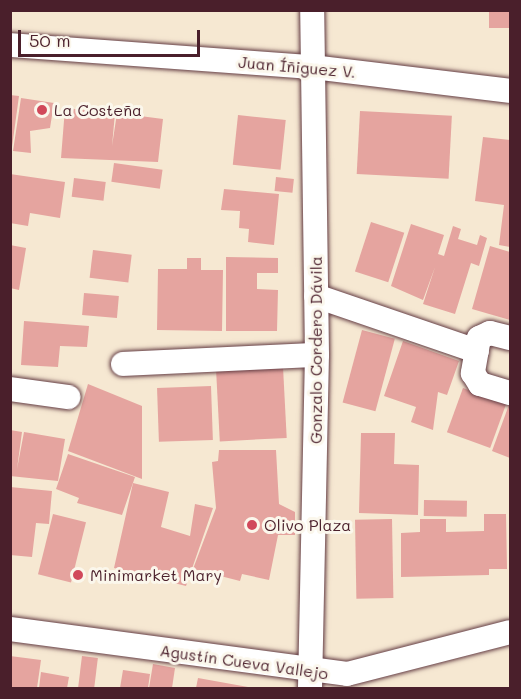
<!DOCTYPE html>
<meta charset="utf-8">
<style>
body{margin:0}
#map{position:relative;width:521px;height:699px;overflow:hidden;background:#f6e8d2;font-family:Mali,sans-serif}
div>[style]{position:absolute}
.building>*{inset:0;background:#e5a49f;transform-origin:0 0}
.roads{filter:drop-shadow(0 0 2px #643d44) drop-shadow(0 0 2px #643d44)}
.minor>*{height:24px;margin:-12px;padding:0 12px;transform-origin:12px;border-radius:12px;background:#fff}
.dots>*{width:16px;height:16px;translate:-50% -50%;box-sizing:border-box;border:3px solid #fbf7ec;border-radius:50%}
span{translate:-50% -50%;white-space:nowrap;text-align:center;line-height:1.15;-webkit-text-stroke:6px #fbf7ec;paint-order:stroke}
.street-label{font-size:16px;color:#4a1f2b}
.poi-label{font-size:16px;color:#4a1f2b}
.left{translate:0 -50%;text-align:left}
.frame{position:absolute;inset:0;border:12px solid #4a1f2b;pointer-events:none}
.scale{position:absolute;left:18px;top:30px;width:182px;height:27px;box-sizing:border-box;border:3px solid #4a1f2b;border-top:0;padding-left:8px;font-size:18px;line-height:21px;white-space:nowrap;color:#4a1f2b;-webkit-text-stroke:4px #fbf7ec;paint-order:stroke}
</style>
<div id="map">
<div class="building">
<i style="left:489px;top:10px;width:21px;height:18px"></i>
<i style="clip-path:polygon(10px 95px,19px 96px,12px 147px,10px 147px)"></i>
<i style="clip-path:polygon(21px 98px,54px 103px,50px 128px,30px 131px,31px 153px,13px 151px)"></i>
<i style="clip-path:polygon(65px 108px,115px 113px,112px 146px,117px 113px,163px 119px,158px 162px,61px 158px)"></i>
<i style="left:360px;top:111px;width:92px;height:63px;rotate:3deg"></i>
<i style="left:238px;top:115px;width:48px;height:50px;rotate:6deg"></i>
<i style="clip-path:polygon(483px 137px,510px 140px,510px 247px,499px 245px,504px 205px,475px 201px)"></i>
<i style="left:114px;top:163px;width:49px;height:19px;rotate:8deg"></i>
<i style="clip-path:polygon(10px 174px,65px 182px,60px 218px,30px 213px,28px 226px,10px 223px)"></i>
<i style="left:276px;top:177px;width:18px;height:14px;rotate:6deg"></i>
<i style="left:74px;top:178px;width:32px;height:19px;rotate:7deg"></i>
<i style="clip-path:polygon(224px 189px,279px 194px,274px 245px,248px 242px,249px 229px,239px 228px,240px 211px,221px 210px)"></i>
<i style="left:371px;top:222px;width:35px;height:52px;rotate:18deg"></i>
<i style="clip-path:polygon(411px 224px,444px 235px,438px 254px,444px 256px,453px 226px,461px 229px,458px 239px,477px 245px,480px 235px,487px 238px,479px 266px,471px 263px,455px 314px,423px 304px,435px 267px,423px 300px,391px 286px)"></i>
<i style="clip-path:polygon(10px 245px,26px 248px,19px 290px,10px 288px)"></i>
<i style="clip-path:polygon(490px 246px,510px 252px,510px 320px,472px 309px)"></i>
<i style="left:93px;top:250px;width:39px;height:28px;rotate:7deg"></i>
<i style="clip-path:polygon(226px 257px,278px 258px,278px 273px,257px 273px,257px 289px,278px 290px,277px 331px,226px 331px)"></i>
<i style="clip-path:polygon(187px 258px,201px 258px,201px 270px,223px 270px,222px 331px,157px 330px,158px 269px,187px 269px)"></i>
<i style="left:84px;top:293px;width:35px;height:22px;rotate:5deg"></i>
<i style="clip-path:polygon(24px 321px,89px 326px,87px 347px,60px 346px,58px 367px,21px 365px)"></i>
<i style="left:362px;top:330px;width:34px;height:75px;rotate:15deg"></i>
<i style="clip-path:polygon(403px 341px,459px 361px,447px 395px,438px 392px,433px 430px,411px 422px,416px 407px,384px 396px)"></i>
<i style="left:283px;top:367px;width:71px;height:67px;rotate:87deg"></i>
<i style="clip-path:polygon(88px 384px,142px 406px,142px 479px,68px 451px)"></i>
<i style="left:211px;top:386px;width:54px;height:54px;rotate:88deg"></i>
<i style="left:463px;top:388px;width:46px;height:47px;rotate:20deg"></i>
<i style="clip-path:polygon(510px 402px,510px 458px,492px 451px)"></i>
<i style="clip-path:polygon(10px 430px,22px 432px,17px 469px,24px 432px,65px 439px,58px 481px,10px 476px)"></i>
<i style="clip-path:polygon(361px 433px,395px 433px,394px 464px,419px 465px,418px 515px,359px 513px)"></i>
<i style="clip-path:polygon(219px 450px,276px 450px,279px 504px,295px 512px,295px 535px,278px 535px,269px 580px,242px 574px,240px 581px,193px 569px,216px 508px,212px 462px,218px 461px)"></i>
<i style="clip-path:polygon(68px 454px,135px 477px,122px 515px,77px 503px,79px 498px,56px 489px)"></i>
<i style="clip-path:polygon(133px 483px,169px 492px,161px 527px,190px 536px,195px 504px,213px 508px,186px 586px,114px 568px)"></i>
<i style="clip-path:polygon(10px 487px,52px 491px,49px 524px,36px 523px,32px 557px,10px 555px)"></i>
<i style="left:424px;top:500px;width:43px;height:16px;rotate:1deg"></i>
<i style="left:53px;top:514px;width:34px;height:62px;rotate:14deg"></i>
<i style="clip-path:polygon(484px 514px,506px 514px,507px 569px,489px 569px,489px 575px,401px 577px,401px 533px,420px 532px,420px 519px,446px 519px,446px 532px,484px 531px)"></i>
<i style="left:392px;top:519px;width:79px;height:37px;rotate:89deg"></i>
<i style="clip-path:polygon(10px 656px,41px 660px,37px 688px,10px 688px)"></i>
<i style="left:82px;top:656px;width:16px;height:32px;rotate:7deg"></i>
<i style="clip-path:polygon(153px 664px,175px 668px,172px 688px,149px 688px)"></i>
<i style="clip-path:polygon(123px 670px,150px 674px,148px 688px,120px 688px)"></i>
<i style="clip-path:polygon(41px 672px,69px 677px,67px 688px,39px 688px)"></i>
<i style="clip-path:polygon(198px 678px,248px 687px,247px 688px,196px 688px)"></i>
</div>
<div class="roads">
<div class="minor">
<i style="left:10px;top:45px;width:304px;rotate:4.2deg"></i>
<i style="left:313px;top:67px;width:198px;rotate:6.9deg"></i>
<i style="left:316px;top:296px;width:170px;rotate:18.9deg"></i>
<i style="left:510px;top:338px;width:21px;rotate:-166deg"></i>
<i style="left:490px;top:333px;width:12px;rotate:156deg"></i>
<i style="left:479px;top:338px;width:36px;rotate:100deg"></i>
<i style="left:473px;top:373px;width:13px;rotate:58deg"></i>
<i style="left:480px;top:384px;width:31px;rotate:17deg"></i>
<i style="left:123px;top:364px;width:194px;rotate:-2.7deg"></i>
<i style="left:10px;top:389px;width:59px;rotate:7.9deg"></i>
<i style="left:10px;top:629px;width:340px;rotate:7.6deg"></i>
<i style="left:347px;top:674px;width:168px;rotate:-14.4deg"></i>
<i style="left:310px;top:688px;width:333px;rotate:-88.8deg"></i>
<i style="left:317px;top:355px;width:345px;rotate:-90.8deg"></i>
</div>
</div>
<div class="dots">
<i style="left:42px;top:110px;background:#d1495b"></i>
<i style="left:252px;top:525px;background:#d1495b"></i>
<i style="left:78px;top:575px;background:#d1495b"></i>
</div>
<div class="street-label">
<span style="left:297px;top:67px;rotate:5deg">Juan Íñiguez V.</span>
<span style="left:316px;top:350px;rotate:-90deg">Gonzalo Cordero Dávila</span>
<span style="left:244px;top:662px;rotate:8deg">Agustín Cueva Vallejo</span>
</div>
<div class="poi-label">
<span class="left" style="left:54px;top:110px">La Costeña</span>
<span class="left" style="left:264px;top:525px">Olivo Plaza</span>
<span class="left" style="left:90px;top:575px">Minimarket Mary</span>
</div>
<div class="frame"></div>
<div class="scale">50 m</div>
</div>
